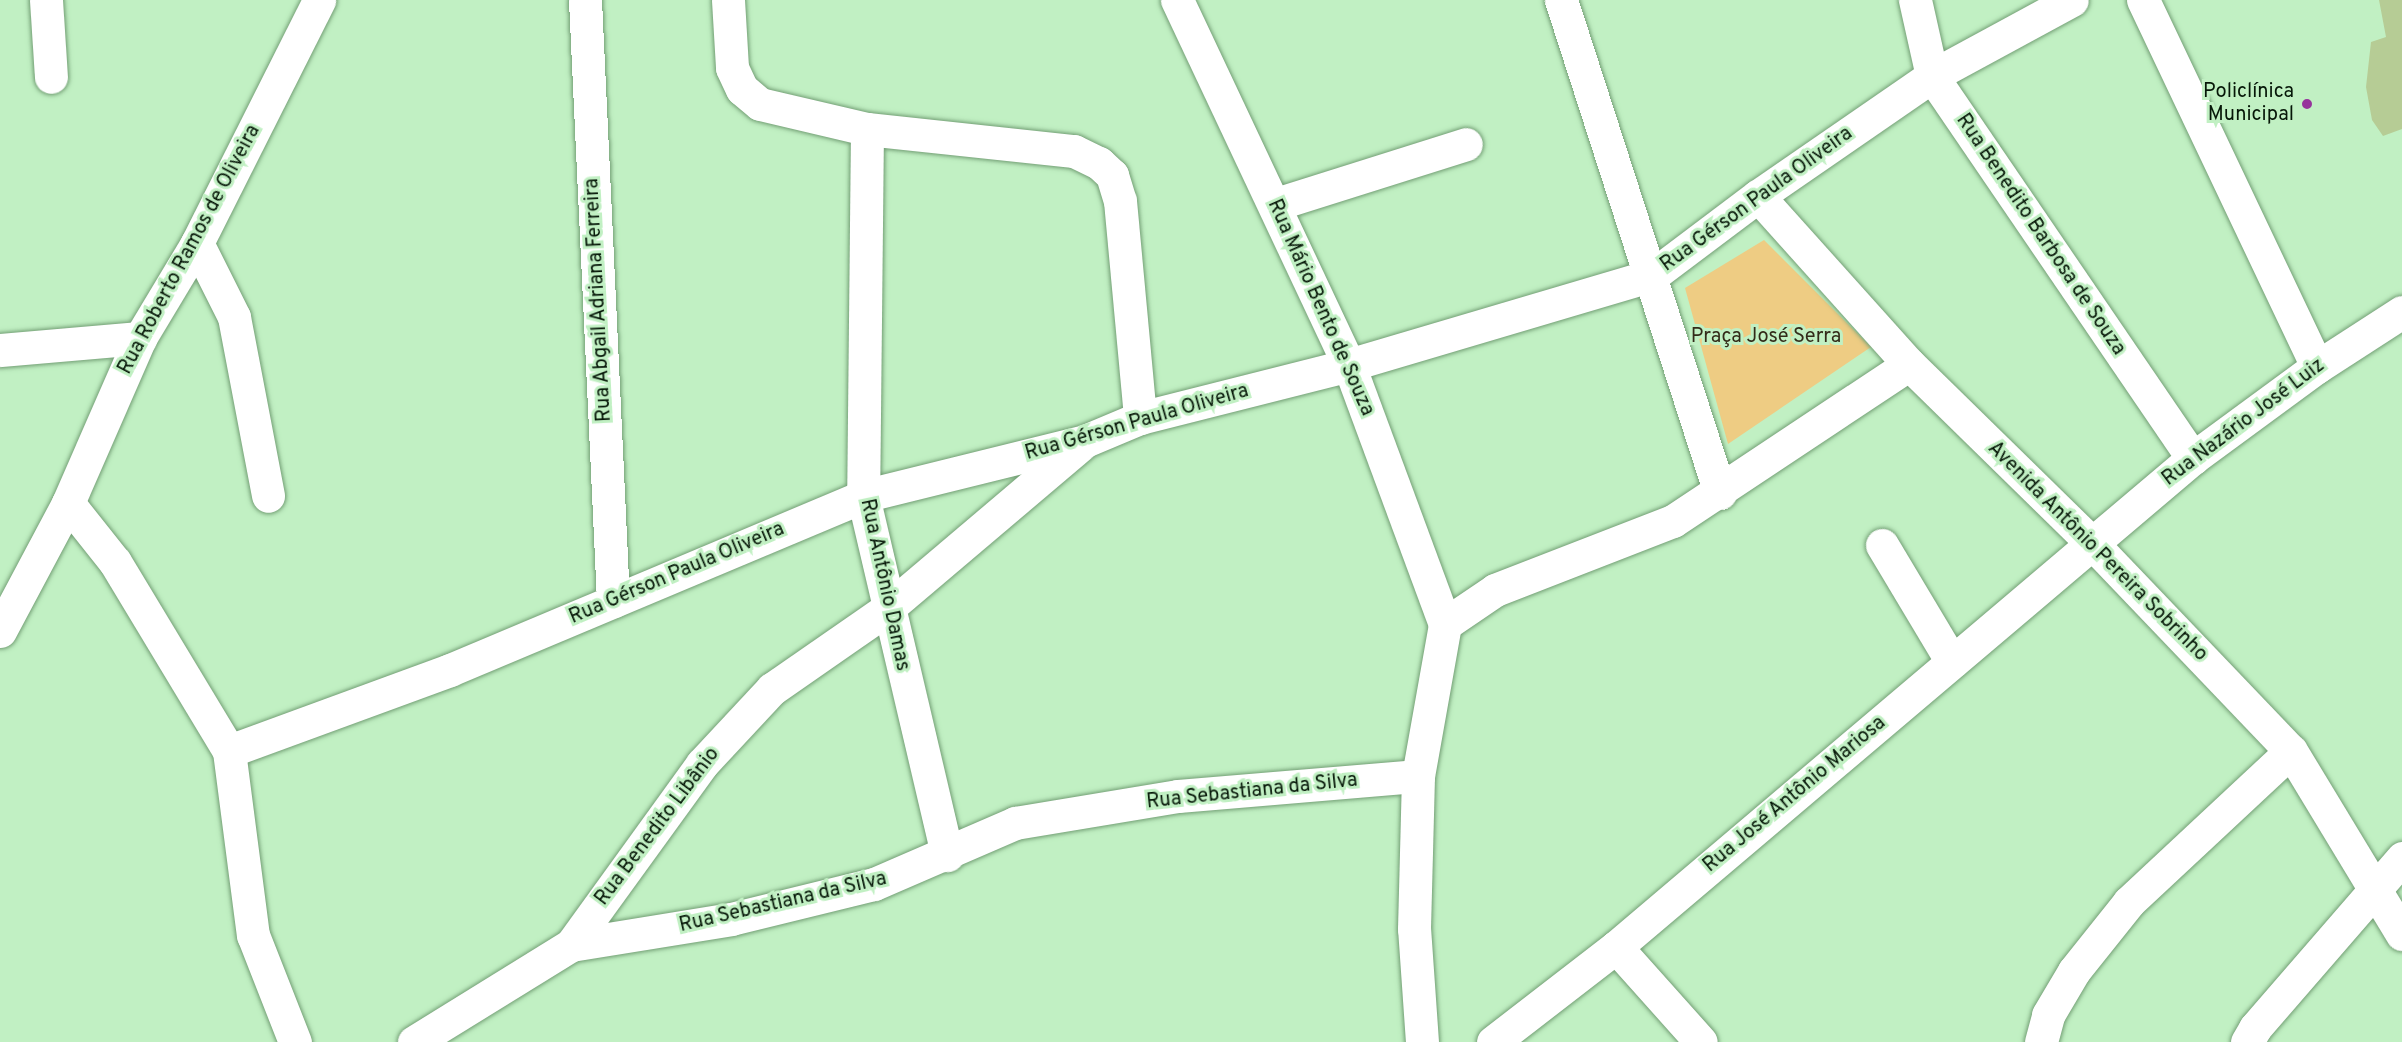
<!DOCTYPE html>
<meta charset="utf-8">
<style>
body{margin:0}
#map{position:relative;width:2402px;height:1042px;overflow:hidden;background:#c1f0c3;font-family:Overpass,sans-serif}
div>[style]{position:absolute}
.green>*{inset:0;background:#eecc83}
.building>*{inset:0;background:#b6cc95}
.roads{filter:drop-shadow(0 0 2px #739f75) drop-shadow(0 0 2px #739f75)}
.minor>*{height:33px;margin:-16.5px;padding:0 16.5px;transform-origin:16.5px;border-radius:16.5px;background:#fff}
.dots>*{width:16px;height:16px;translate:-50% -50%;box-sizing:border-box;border:3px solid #c1f0c3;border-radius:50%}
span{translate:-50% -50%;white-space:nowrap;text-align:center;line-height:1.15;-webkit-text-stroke:6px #c1f0c3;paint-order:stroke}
.poi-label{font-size:20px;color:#061708}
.right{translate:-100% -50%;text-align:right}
.street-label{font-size:20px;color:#061708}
.park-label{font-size:20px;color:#332b19}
</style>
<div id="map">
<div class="green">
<i style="clip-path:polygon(1764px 240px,1871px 347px,1728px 444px,1685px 288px)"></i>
</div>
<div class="building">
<i style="clip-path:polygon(2379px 0,2402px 0,2402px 129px,2383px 136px,2372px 120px,2366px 87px,2371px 42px,2386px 37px)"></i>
</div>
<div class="roads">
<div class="minor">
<i style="left:46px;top:0;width:77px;rotate:86.3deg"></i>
<i style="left:585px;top:0;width:602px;rotate:87.33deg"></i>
<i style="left:728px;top:0;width:68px;rotate:86.6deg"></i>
<i style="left:732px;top:68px;width:23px;rotate:65deg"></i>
<i style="left:742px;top:89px;width:23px;rotate:40deg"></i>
<i style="left:760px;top:104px;width:110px;rotate:13.2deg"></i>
<i style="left:867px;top:129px;width:208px;rotate:6.1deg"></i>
<i style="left:1074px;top:151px;width:28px;rotate:26deg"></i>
<i style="left:1099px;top:163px;width:18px;rotate:43deg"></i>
<i style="left:1112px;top:175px;width:27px;rotate:73deg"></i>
<i style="left:1120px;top:201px;width:218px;rotate:84.7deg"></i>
<i style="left:1177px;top:0;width:403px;rotate:64.8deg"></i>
<i style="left:1349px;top:365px;width:276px;rotate:69.7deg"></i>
<i style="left:1561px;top:0;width:518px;rotate:72.12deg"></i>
<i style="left:1915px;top:0;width:78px;rotate:77.4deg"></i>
<i style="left:1932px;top:76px;width:463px;rotate:55.7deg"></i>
<i style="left:2143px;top:0;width:406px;rotate:64.6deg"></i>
<i style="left:867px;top:129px;width:367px;rotate:90.6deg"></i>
<i style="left:863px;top:496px;width:369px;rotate:76.8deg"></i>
<i style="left:1758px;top:196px;width:226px;rotate:48.1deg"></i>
<i style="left:1909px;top:364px;width:255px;rotate:44.4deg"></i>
<i style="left:2091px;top:542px;width:289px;rotate:46.3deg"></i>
<i style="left:2291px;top:751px;width:214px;rotate:58.8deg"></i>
<i style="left:1276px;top:204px;width:199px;rotate:-17.5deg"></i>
<i style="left:197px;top:243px;width:83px;rotate:63.4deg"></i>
<i style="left:234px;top:317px;width:182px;rotate:79.2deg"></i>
<i style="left:0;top:350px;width:141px;rotate:-4.9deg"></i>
<i style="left:68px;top:503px;width:75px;rotate:51.5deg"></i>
<i style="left:115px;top:562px;width:221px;rotate:58.9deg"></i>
<i style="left:229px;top:751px;width:186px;rotate:82.6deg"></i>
<i style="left:253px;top:935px;width:115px;rotate:68.6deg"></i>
<i style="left:1882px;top:545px;width:136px;rotate:59.1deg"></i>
<i style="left:0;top:631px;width:145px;rotate:-62deg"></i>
<i style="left:68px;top:503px;width:180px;rotate:-66.4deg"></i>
<i style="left:140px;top:338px;width:111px;rotate:-59deg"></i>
<i style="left:197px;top:243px;width:272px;rotate:-63.3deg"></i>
<i style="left:229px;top:751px;width:235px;rotate:-20.1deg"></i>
<i style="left:450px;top:670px;width:448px;rotate:-22.8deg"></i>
<i style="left:863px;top:496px;width:229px;rotate:-13.9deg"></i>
<i style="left:1085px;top:441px;width:60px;rotate:-22.7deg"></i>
<i style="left:1140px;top:418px;width:216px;rotate:-14.2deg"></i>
<i style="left:1349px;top:365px;width:317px;rotate:-16.5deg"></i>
<i style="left:1653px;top:275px;width:131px;rotate:-37deg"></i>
<i style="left:1758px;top:196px;width:211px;rotate:-34.6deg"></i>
<i style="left:1932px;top:76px;width:159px;rotate:-28.5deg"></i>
<i style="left:571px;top:945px;width:223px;rotate:-54.1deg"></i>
<i style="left:702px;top:764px;width:103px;rotate:-47deg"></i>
<i style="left:772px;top:689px;width:140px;rotate:-34.8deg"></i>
<i style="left:887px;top:609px;width:252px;rotate:-40.3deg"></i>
<i style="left:1616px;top:947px;width:127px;rotate:48.2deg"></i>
<i style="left:414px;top:1042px;width:185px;rotate:-31.7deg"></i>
<i style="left:571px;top:945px;width:162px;rotate:-9.2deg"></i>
<i style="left:731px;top:919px;width:147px;rotate:-13.8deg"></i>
<i style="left:874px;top:884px;width:154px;rotate:-23.4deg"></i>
<i style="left:1015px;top:823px;width:165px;rotate:-9.4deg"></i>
<i style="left:1178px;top:796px;width:241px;rotate:-4.8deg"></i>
<i style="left:1422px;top:1042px;width:113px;rotate:-94deg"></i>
<i style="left:1414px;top:929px;width:153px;rotate:-88.5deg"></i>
<i style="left:1418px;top:776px;width:154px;rotate:-79.9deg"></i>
<i style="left:1445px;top:624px;width:60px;rotate:-34.2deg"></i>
<i style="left:1495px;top:590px;width:191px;rotate:-21.2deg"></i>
<i style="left:1673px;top:521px;width:283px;rotate:-33.6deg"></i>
<i style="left:1493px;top:1042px;width:155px;rotate:-37.7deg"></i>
<i style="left:1616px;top:947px;width:756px;rotate:-40.28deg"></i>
<i style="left:2193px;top:458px;width:154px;rotate:-36.3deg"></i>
<i style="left:2317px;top:367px;width:101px;rotate:-32.9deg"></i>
<i style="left:2041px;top:1042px;width:28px;rotate:-75deg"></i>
<i style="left:2048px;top:1015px;width:51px;rotate:-59.4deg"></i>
<i style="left:2074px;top:971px;width:88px;rotate:-51.4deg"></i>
<i style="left:2129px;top:902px;width:221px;rotate:-43deg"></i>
<i style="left:2247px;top:1042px;width:16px;rotate:-60deg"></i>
<i style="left:2255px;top:1028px;width:225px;rotate:-49.1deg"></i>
</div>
</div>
<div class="dots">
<i style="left:2307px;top:104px;background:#96349b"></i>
</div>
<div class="poi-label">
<span class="right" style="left:2294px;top:104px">Policlínica<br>Municipal</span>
</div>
<div class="street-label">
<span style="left:1757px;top:200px;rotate:-36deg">Rua Gérson Paula Oliveira</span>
<span style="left:2040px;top:235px;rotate:56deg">Rua Benedito Barbosa de Souza</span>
<span style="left:190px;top:250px;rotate:-62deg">Rua Roberto Ramos de Oliveira</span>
<span style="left:599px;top:300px;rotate:-93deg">Rua Abgail Adriana Ferreira</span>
<span style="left:1320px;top:308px;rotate:66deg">Rua Mário Bento de Souza</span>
<span style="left:1137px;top:423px;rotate:-16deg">Rua Gérson Paula Oliveira</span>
<span style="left:2244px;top:423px;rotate:-37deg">Rua Nazário José Luiz</span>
<span style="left:2097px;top:552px;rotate:45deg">Avenida Antônio Pereira Sobrinho</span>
<span style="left:677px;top:574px;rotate:-23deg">Rua Gérson Paula Oliveira</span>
<span style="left:884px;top:585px;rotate:78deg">Rua Antônio Damas</span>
<span style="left:1252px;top:792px;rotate:-6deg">Rua Sebastiana da Silva</span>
<span style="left:1795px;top:795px;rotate:-40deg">Rua José Antônio Mariosa</span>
<span style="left:658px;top:827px;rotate:-53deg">Rua Benedito Libânio</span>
<span style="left:783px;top:903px;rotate:-13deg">Rua Sebastiana da Silva</span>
</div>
<div class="park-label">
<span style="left:1766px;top:337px">Praça José Serra</span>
</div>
</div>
